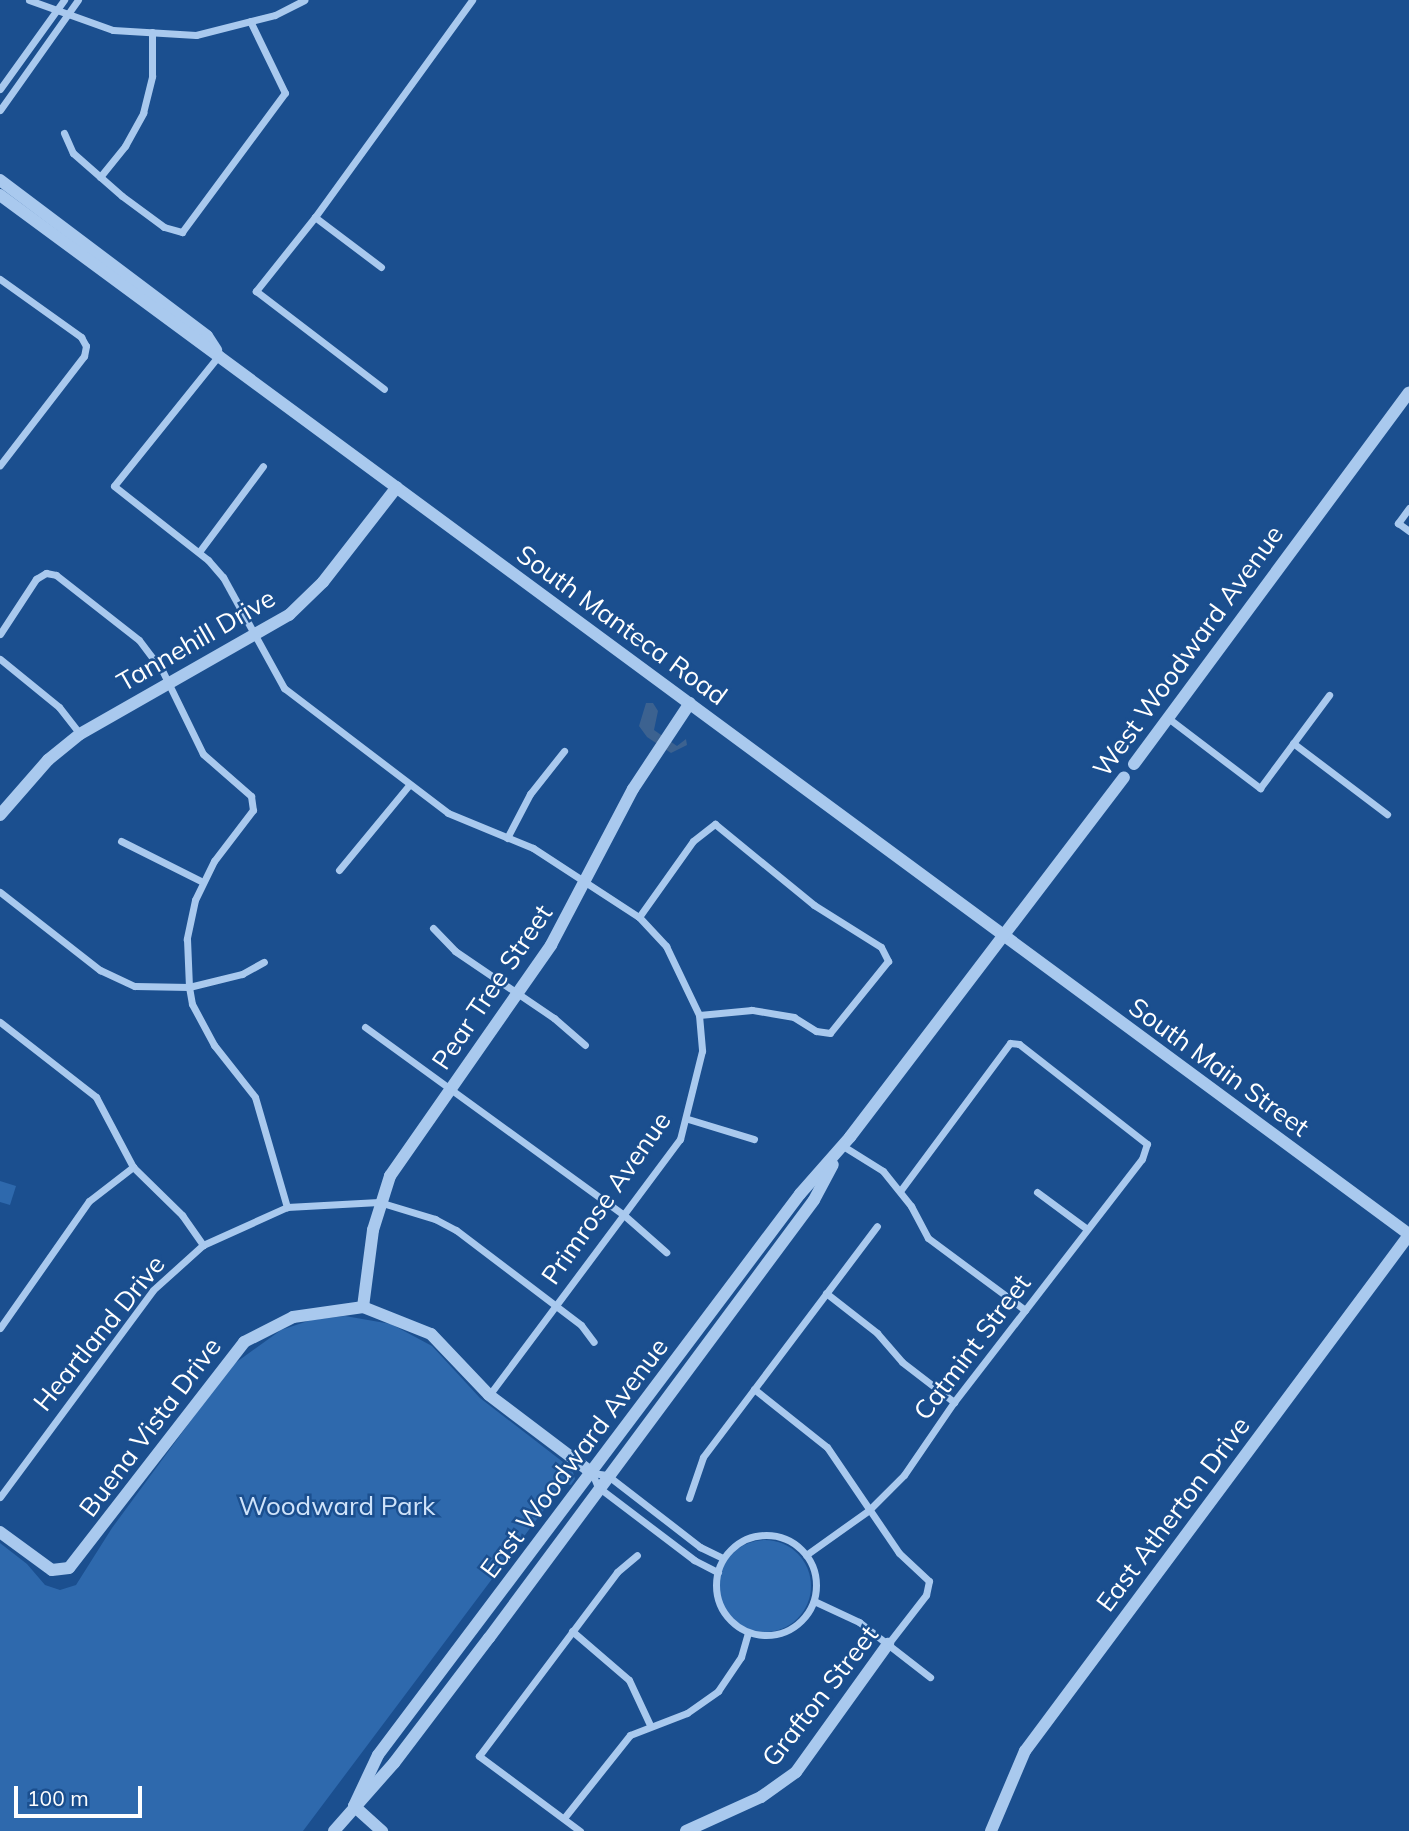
<!DOCTYPE html>
<style>
body{margin:0}
#map{position:relative;width:1409px;height:1831px;overflow:hidden;background:#1b4f8f;font-family:Mulish,sans-serif}
div>[style]{position:absolute}
.green>*{inset:0;background:#2e69ad}
.round{border-radius:50%}
.water>*{inset:0;background:#3c6290}
.minor>*{height:7px;margin:-3.5px;padding:0 3.5px;transform-origin:3.5px;border-radius:3.5px;background:#a9c9ee}
.minor>.ring{margin:-3.5px;padding:0;box-sizing:content-box;background:none;border:7px solid #a9c9ee;border-radius:50%}
.tertiary>*{height:12px;margin:-6px;padding:0 6px;transform-origin:6px;border-radius:6px;background:#a9c9ee}
span{translate:-50% -50%;white-space:nowrap;text-align:center;line-height:1.15;-webkit-text-stroke:5px #1b4f8f;paint-order:stroke}
.street-label{font-size:26px;color:#fff}
.park-label{font-size:26px;color:#cfe3fa}
.scale{position:absolute;left:14px;top:1786px;width:128px;height:32px;box-sizing:border-box;border:4px solid #fff;border-top:0;padding-left:9px;font-size:21px;line-height:24px;white-space:nowrap;color:#fff;-webkit-text-stroke:5px #1b4f8f;paint-order:stroke}
</style>
<div id="map">
<div class="green">
<i style="clip-path:polygon(0 1181px,16px 1186px,10px 1205px,0 1202px)"></i>
<i style="clip-path:polygon(345px 1316px,391px 1324px,432px 1346px,480px 1398px,572px 1469px,575px 1479px,571px 1485px,564px 1483px,303px 1831px,0 1831px,0 1543px,27px 1564px,45px 1585px,60px 1590px,76px 1585px,112px 1528px,231px 1366px,281px 1330px,311px 1320px)"></i>
<i class="round" style="left:719px;top:1540px;width:92px;height:92px"></i>
</div>
<div class="water">
<i style="clip-path:polygon(646px 703px,653px 703px,658px 711px,654px 730px,677px 746px,686px 739px,687px 745px,671px 753px,647px 737px,639px 726px)"></i>
</div>
<div class="minor">
<i style="left:29px;top:0;width:89px;rotate:19.7deg"></i>
<i style="left:113px;top:30px;width:83px;rotate:3.4deg"></i>
<i style="left:196px;top:35px;width:81px;rotate:-14.2deg"></i>
<i style="left:275px;top:15px;width:33px;rotate:-27deg"></i>
<i style="left:0;top:89px;width:110px;rotate:-54.3deg"></i>
<i style="left:0;top:110px;width:135px;rotate:-54.7deg"></i>
<i style="left:64px;top:133px;width:22px;rotate:66deg"></i>
<i style="left:73px;top:153px;width:65px;rotate:41.3deg"></i>
<i style="left:122px;top:196px;width:52px;rotate:36.4deg"></i>
<i style="left:164px;top:227px;width:19px;rotate:16deg"></i>
<i style="left:182px;top:232px;width:173px;rotate:-53.5deg"></i>
<i style="left:285px;top:93px;width:80px;rotate:-115.9deg"></i>
<i style="left:100px;top:177px;width:40px;rotate:-51deg"></i>
<i style="left:125px;top:146px;width:38px;rotate:-61deg"></i>
<i style="left:143px;top:113px;width:38px;rotate:-76deg"></i>
<i style="left:152px;top:76px;width:44px;rotate:-90deg"></i>
<i style="left:315px;top:217px;width:95px;rotate:128.6deg"></i>
<i style="left:256px;top:291px;width:161px;rotate:37.4deg"></i>
<i style="left:381px;top:267px;width:83px;rotate:-142.9deg"></i>
<i style="left:315px;top:217px;width:268px;rotate:-54.1deg"></i>
<i style="left:0;top:279px;width:100px;rotate:35.6deg"></i>
<i style="left:81px;top:337px;width:10px;rotate:61deg"></i>
<i style="left:86px;top:346px;width:10px;rotate:101deg"></i>
<i style="left:84px;top:356px;width:138px;rotate:127.6deg"></i>
<i style="left:220px;top:354px;width:169px;rotate:128.8deg"></i>
<i style="left:114px;top:486px;width:120px;rotate:38.2deg"></i>
<i style="left:208px;top:560px;width:23px;rotate:49deg"></i>
<i style="left:223px;top:577px;width:127px;rotate:61.2deg"></i>
<i style="left:284px;top:688px;width:206px;rotate:37.3deg"></i>
<i style="left:448px;top:813px;width:92px;rotate:22.4deg"></i>
<i style="left:533px;top:848px;width:126px;rotate:33.1deg"></i>
<i style="left:639px;top:917px;width:40px;rotate:47deg"></i>
<i style="left:666px;top:946px;width:76px;rotate:64.4deg"></i>
<i style="left:699px;top:1015px;width:36px;rotate:85deg"></i>
<i style="left:702px;top:1051px;width:91px;rotate:104deg"></i>
<i style="left:680px;top:1139px;width:319px;rotate:126.7deg"></i>
<i style="left:1409px;top:508px;width:19px;rotate:126deg"></i>
<i style="left:1398px;top:523px;width:14px;rotate:36deg"></i>
<i style="left:199px;top:552px;width:107px;rotate:-53.3deg"></i>
<i style="left:0;top:634px;width:66px;rotate:-56.8deg"></i>
<i style="left:36px;top:579px;width:12px;rotate:-31deg"></i>
<i style="left:46px;top:573px;width:10px;rotate:11deg"></i>
<i style="left:56px;top:575px;width:105px;rotate:38.1deg"></i>
<i style="left:139px;top:640px;width:38px;rotate:53deg"></i>
<i style="left:162px;top:670px;width:93px;rotate:64deg"></i>
<i style="left:203px;top:754px;width:64px;rotate:41.2deg"></i>
<i style="left:251px;top:796px;width:14px;rotate:82deg"></i>
<i style="left:253px;top:810px;width:64px;rotate:127.4deg"></i>
<i style="left:214px;top:861px;width:43px;rotate:116deg"></i>
<i style="left:195px;top:900px;width:40px;rotate:102deg"></i>
<i style="left:187px;top:939px;width:48px;rotate:87.6deg"></i>
<i style="left:189px;top:987px;width:17px;rotate:80deg"></i>
<i style="left:192px;top:1004px;width:47px;rotate:61.8deg"></i>
<i style="left:214px;top:1045px;width:66px;rotate:51.7deg"></i>
<i style="left:255px;top:1097px;width:115px;rotate:73.8deg"></i>
<i style="left:0;top:659px;width:76px;rotate:39.1deg"></i>
<i style="left:59px;top:707px;width:34px;rotate:52deg"></i>
<i style="left:1168px;top:718px;width:116px;rotate:37.3deg"></i>
<i style="left:1260px;top:788px;width:116px;rotate:-53.4deg"></i>
<i style="left:1293px;top:743px;width:118px;rotate:37.1deg"></i>
<i style="left:507px;top:838px;width:50px;rotate:-62.4deg"></i>
<i style="left:530px;top:794px;width:55px;rotate:-51.7deg"></i>
<i style="left:121px;top:841px;width:89px;rotate:26.6deg"></i>
<i style="left:339px;top:870px;width:110px;rotate:-50.5deg"></i>
<i style="left:0;top:892px;width:127px;rotate:38deg"></i>
<i style="left:100px;top:970px;width:38px;rotate:25deg"></i>
<i style="left:135px;top:986px;width:54px;rotate:1.1deg"></i>
<i style="left:189px;top:987px;width:55px;rotate:-13.8deg"></i>
<i style="left:242px;top:974px;width:25px;rotate:-29deg"></i>
<i style="left:639px;top:917px;width:93px;rotate:-54.6deg"></i>
<i style="left:693px;top:841px;width:28px;rotate:-38deg"></i>
<i style="left:715px;top:824px;width:128px;rotate:39.3deg"></i>
<i style="left:814px;top:905px;width:79px;rotate:32.1deg"></i>
<i style="left:881px;top:947px;width:16px;rotate:63deg"></i>
<i style="left:888px;top:961px;width:92px;rotate:128.9deg"></i>
<i style="left:830px;top:1033px;width:14px;rotate:-172deg"></i>
<i style="left:816px;top:1031px;width:26px;rotate:-148deg"></i>
<i style="left:794px;top:1017px;width:43px;rotate:-170.5deg"></i>
<i style="left:752px;top:1010px;width:53px;rotate:174.6deg"></i>
<i style="left:433px;top:928px;width:32px;rotate:46deg"></i>
<i style="left:455px;top:951px;width:120px;rotate:34.1deg"></i>
<i style="left:554px;top:1018px;width:41px;rotate:41.1deg"></i>
<i style="left:0;top:1022px;width:122px;rotate:38deg"></i>
<i style="left:96px;top:1097px;width:79px;rotate:62.1deg"></i>
<i style="left:133px;top:1167px;width:69px;rotate:44.4deg"></i>
<i style="left:182px;top:1215px;width:37px;rotate:55deg"></i>
<i style="left:365px;top:1027px;width:321px;rotate:36deg"></i>
<i style="left:625px;top:1216px;width:55px;rotate:41.3deg"></i>
<i style="left:688px;top:1119px;width:69px;rotate:16.9deg"></i>
<i style="left:843px;top:1146px;width:47px;rotate:32deg"></i>
<i style="left:883px;top:1171px;width:45px;rotate:51.3deg"></i>
<i style="left:911px;top:1206px;width:36px;rotate:62deg"></i>
<i style="left:928px;top:1238px;width:121px;rotate:36.6deg"></i>
<i style="left:1037px;top:1192px;width:62px;rotate:36.5deg"></i>
<i style="left:826px;top:1293px;width:65px;rotate:38.1deg"></i>
<i style="left:877px;top:1333px;width:38px;rotate:49deg"></i>
<i style="left:902px;top:1362px;width:66px;rotate:37.6deg"></i>
<i style="left:0;top:1328px;width:155px;rotate:-55deg"></i>
<i style="left:89px;top:1201px;width:56px;rotate:-37.7deg"></i>
<i style="left:754px;top:1389px;width:93px;rotate:38.5deg"></i>
<i style="left:827px;top:1447px;width:128px;rotate:55.8deg"></i>
<i style="left:899px;top:1553px;width:41px;rotate:43deg"></i>
<i style="left:929px;top:1581px;width:14px;rotate:102deg"></i>
<i style="left:926px;top:1595px;width:62px;rotate:127.8deg"></i>
<i style="left:592px;top:1473px;width:15px;rotate:67deg"></i>
<i style="left:598px;top:1487px;width:121px;rotate:37.2deg"></i>
<i style="left:694px;top:1560px;width:27px;rotate:27deg"></i>
<i style="left:592px;top:1473px;width:15px;rotate:8deg"></i>
<i style="left:607px;top:1475px;width:118px;rotate:37.7deg"></i>
<i style="left:700px;top:1547px;width:25px;rotate:26deg"></i>
<i style="left:0;top:1497px;width:257px;rotate:-53.5deg"></i>
<i style="left:153px;top:1290px;width:67px;rotate:-42deg"></i>
<i style="left:203px;top:1245px;width:92px;rotate:-24.3deg"></i>
<i style="left:287px;top:1207px;width:92px;rotate:-3.1deg"></i>
<i style="left:379px;top:1202px;width:59px;rotate:16.9deg"></i>
<i style="left:435px;top:1219px;width:24px;rotate:28deg"></i>
<i style="left:456px;top:1230px;width:157px;rotate:37.2deg"></i>
<i style="left:581px;top:1325px;width:21px;rotate:53deg"></i>
<i style="left:689px;top:1498px;width:43px;rotate:-71.1deg"></i>
<i style="left:703px;top:1457px;width:289px;rotate:-53deg"></i>
<i class="ring" style="left:716px;top:1535px;width:93px;height:93px"></i>
<i style="left:806px;top:1555px;width:77px;rotate:-35.5deg"></i>
<i style="left:869px;top:1510px;width:49px;rotate:-45deg"></i>
<i style="left:904px;top:1475px;width:88px;rotate:-55.6deg"></i>
<i style="left:954px;top:1402px;width:307px;rotate:-52.3deg"></i>
<i style="left:1142px;top:1159px;width:16px;rotate:-72deg"></i>
<i style="left:1147px;top:1144px;width:162px;rotate:-142deg"></i>
<i style="left:1019px;top:1044px;width:9px;rotate:-174deg"></i>
<i style="left:1010px;top:1043px;width:184px;rotate:126.6deg"></i>
<i style="left:814px;top:1601px;width:50px;rotate:25deg"></i>
<i style="left:859px;top:1622px;width:90px;rotate:37.8deg"></i>
<i style="left:572px;top:1631px;width:75px;rotate:40.7deg"></i>
<i style="left:629px;top:1680px;width:50px;rotate:65deg"></i>
<i style="left:564px;top:1818px;width:106px;rotate:-51.5deg"></i>
<i style="left:630px;top:1735px;width:61px;rotate:-21.1deg"></i>
<i style="left:687px;top:1713px;width:38px;rotate:-35deg"></i>
<i style="left:718px;top:1691px;width:41px;rotate:-55.9deg"></i>
<i style="left:741px;top:1657px;width:25px;rotate:-74deg"></i>
<i style="left:580px;top:1831px;width:126px;rotate:-143.4deg"></i>
<i style="left:479px;top:1756px;width:230px;rotate:-53.1deg"></i>
<i style="left:617px;top:1572px;width:26px;rotate:-40deg"></i>
</div>
<div class="tertiary">
<i style="left:0;top:180px;width:259px;rotate:37deg"></i>
<i style="left:207px;top:336px;width:17px;rotate:57deg"></i>
<i style="left:0;top:195px;width:1751px;rotate:36.41deg"></i>
<i style="left:1134px;top:764px;width:462px;rotate:-53.5deg"></i>
<i style="left:0;top:815px;width:73px;rotate:-48.9deg"></i>
<i style="left:48px;top:760px;width:41px;rotate:-39.1deg"></i>
<i style="left:80px;top:734px;width:241px;rotate:-29.7deg"></i>
<i style="left:289px;top:615px;width:47px;rotate:-44.1deg"></i>
<i style="left:323px;top:582px;width:120px;rotate:-52.1deg"></i>
<i style="left:363px;top:1307px;width:78px;rotate:-82.6deg"></i>
<i style="left:373px;top:1230px;width:57px;rotate:-72.5deg"></i>
<i style="left:390px;top:1176px;width:282px;rotate:-55.1deg"></i>
<i style="left:551px;top:945px;width:176px;rotate:-62.3deg"></i>
<i style="left:633px;top:789px;width:103px;rotate:-56.5deg"></i>
<i style="left:0;top:1532px;width:64px;rotate:36.2deg"></i>
<i style="left:52px;top:1570px;width:17px;rotate:-7deg"></i>
<i style="left:69px;top:1568px;width:286px;rotate:-52.2deg"></i>
<i style="left:244px;top:1342px;width:55px;rotate:-27deg"></i>
<i style="left:293px;top:1317px;width:71px;rotate:-8.1deg"></i>
<i style="left:363px;top:1307px;width:73px;rotate:21.7deg"></i>
<i style="left:431px;top:1334px;width:84px;rotate:46.4deg"></i>
<i style="left:489px;top:1395px;width:129px;rotate:37.1deg"></i>
<i style="left:354px;top:1806px;width:56px;rotate:-64.8deg"></i>
<i style="left:378px;top:1755px;width:702px;rotate:-53.05deg"></i>
<i style="left:800px;top:1194px;width:76px;rotate:-48.7deg"></i>
<i style="left:850px;top:1137px;width:452px;rotate:-52.7deg"></i>
<i style="left:354px;top:1806px;width:38px;rotate:42deg"></i>
<i style="left:334px;top:1831px;width:91px;rotate:-48.6deg"></i>
<i style="left:394px;top:1763px;width:157px;rotate:-52.8deg"></i>
<i style="left:489px;top:1638px;width:545px;rotate:-53.42deg"></i>
<i style="left:814px;top:1200px;width:40px;rotate:-62deg"></i>
<i style="left:686px;top:1831px;width:82px;rotate:-24.4deg"></i>
<i style="left:761px;top:1797px;width:43px;rotate:-35.5deg"></i>
<i style="left:796px;top:1772px;width:158px;rotate:-54.3deg"></i>
<i style="left:991px;top:1831px;width:87px;rotate:-67deg"></i>
<i style="left:1025px;top:1751px;width:643px;rotate:-53.34deg"></i>
</div>
<div class="street-label">
<span style="left:622px;top:625px;rotate:36deg">South Manteca Road</span>
<span style="left:196px;top:640px;rotate:-30deg">Tannehill Drive</span>
<span style="left:1188px;top:651px;rotate:-54deg">West Woodward Avenue</span>
<span style="left:492px;top:987px;rotate:-56deg">Pear Tree Street</span>
<span style="left:1219px;top:1067px;rotate:36deg">South Main Street</span>
<span style="left:606px;top:1198px;rotate:-55deg">Primrose Avenue</span>
<span style="left:99px;top:1333px;rotate:-51deg">Heartland Drive</span>
<span style="left:972px;top:1347px;rotate:-53deg">Catmint Street</span>
<span style="left:150px;top:1427px;rotate:-53deg">Buena Vista Drive</span>
<span style="left:574px;top:1458px;rotate:-53deg">East Woodward Avenue</span>
<span style="left:1173px;top:1514px;rotate:-53deg">East Atherton Drive</span>
<span style="left:820px;top:1696px;rotate:-52deg">Grafton Street</span>
</div>
<div class="park-label">
<span style="left:337px;top:1506px">Woodward Park</span>
</div>
<div class="scale">100 m</div>
</div>
